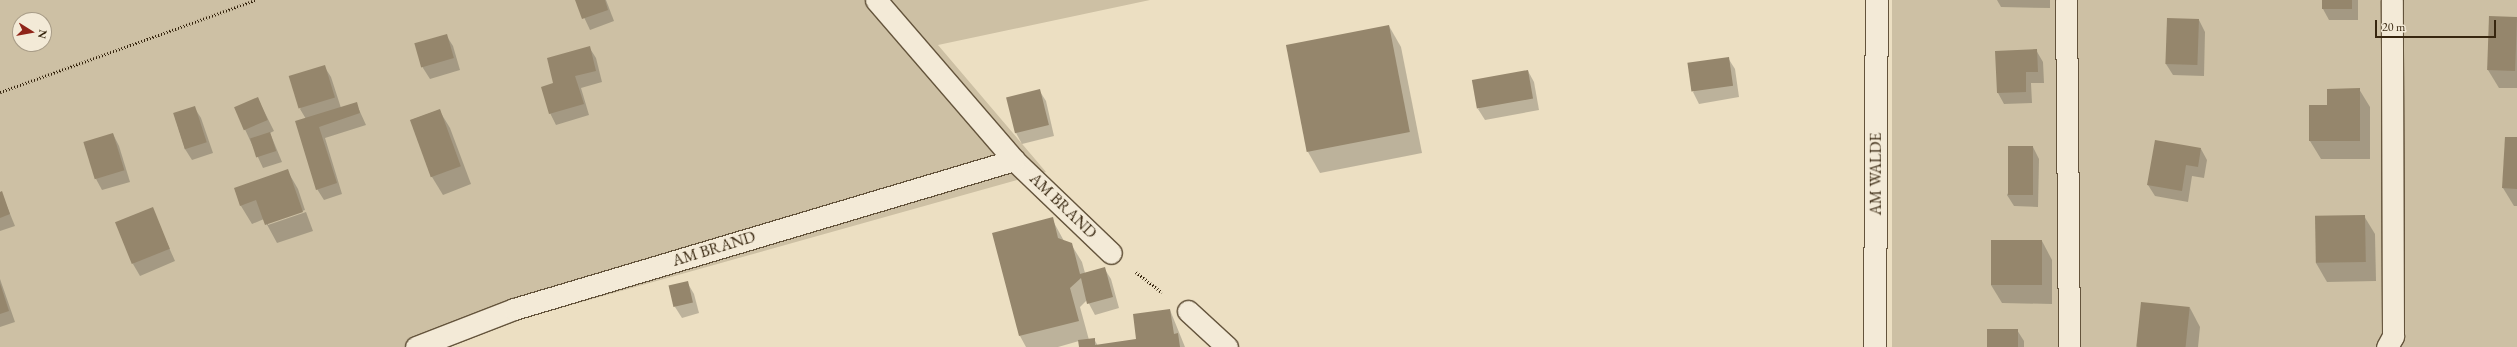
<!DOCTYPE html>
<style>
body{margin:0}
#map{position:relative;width:2517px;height:347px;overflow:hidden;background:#ecdfc2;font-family:"EB Garamond",serif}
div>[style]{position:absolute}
.green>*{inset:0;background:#cdc0a4;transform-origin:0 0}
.shadow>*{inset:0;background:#0003}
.building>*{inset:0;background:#95866c;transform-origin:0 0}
.path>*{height:2.5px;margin-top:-1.25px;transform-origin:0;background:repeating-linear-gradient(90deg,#37260f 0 1px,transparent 0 3px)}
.roads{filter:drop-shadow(1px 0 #64543c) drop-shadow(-1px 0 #64543c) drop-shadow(0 1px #64543c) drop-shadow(0 -1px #64543c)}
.lane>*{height:21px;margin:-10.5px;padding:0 10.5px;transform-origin:10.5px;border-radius:10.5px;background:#f3ead7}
.street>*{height:22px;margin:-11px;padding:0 11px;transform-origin:11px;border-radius:11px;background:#f3ead7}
span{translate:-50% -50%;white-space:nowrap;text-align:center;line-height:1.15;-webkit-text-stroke:3px #f3ead7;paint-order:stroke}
.street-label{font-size:16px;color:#37260f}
.north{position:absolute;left:12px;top:12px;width:40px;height:40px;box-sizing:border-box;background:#f3ead7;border:1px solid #a89c87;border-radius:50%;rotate:101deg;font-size:11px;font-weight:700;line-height:16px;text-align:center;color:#37260f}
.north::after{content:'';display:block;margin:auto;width:14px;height:18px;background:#8f2418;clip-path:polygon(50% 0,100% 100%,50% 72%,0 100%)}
.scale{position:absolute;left:2375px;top:20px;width:121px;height:18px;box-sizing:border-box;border:2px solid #37260f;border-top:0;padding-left:5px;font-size:12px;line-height:14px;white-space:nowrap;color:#37260f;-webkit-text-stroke:3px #f3ead7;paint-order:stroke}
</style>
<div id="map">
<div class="green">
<i style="clip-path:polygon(evenodd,0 0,1150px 0,938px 45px,1046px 172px,528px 317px,446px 347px,0 347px,0 0,20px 20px,44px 20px,44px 44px,20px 44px,20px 20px)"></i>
<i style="left:1892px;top:0;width:625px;height:347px"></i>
</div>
<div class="shadow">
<i style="clip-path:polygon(576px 0,606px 0,614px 21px,590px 30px)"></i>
<i style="clip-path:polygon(1997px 0,2050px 0,2050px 8px,2001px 7px)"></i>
<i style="clip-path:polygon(2323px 0,2358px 0,2358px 20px,2329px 20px,2323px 9px)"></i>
<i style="clip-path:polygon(2517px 18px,2517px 88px,2499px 88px,2488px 70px)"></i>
<i style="clip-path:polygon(2199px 20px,2205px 32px,2204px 76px,2173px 75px,2166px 64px)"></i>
<i style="clip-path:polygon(1389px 26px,1401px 47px,1422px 153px,1320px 173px,1308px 152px)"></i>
<i style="clip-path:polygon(446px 35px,453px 46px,460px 70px,430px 79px,423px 68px,416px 44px)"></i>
<i style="clip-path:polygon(589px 47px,596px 58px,602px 82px,581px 88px,589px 115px,556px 125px,550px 113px)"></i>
<i style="clip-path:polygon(2036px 50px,2043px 62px,2044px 83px,2031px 83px,2032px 103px,2004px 104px,1998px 93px)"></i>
<i style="clip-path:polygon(1728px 58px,1735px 69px,1739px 97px,1699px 104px,1693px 92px)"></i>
<i style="clip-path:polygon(324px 66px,331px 77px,341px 108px,356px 103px,366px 125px,325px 138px,342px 194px,324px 200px,317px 189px,306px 119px,300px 109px)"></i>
<i style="clip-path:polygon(1528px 71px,1534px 82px,1539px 110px,1485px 120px,1478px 109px)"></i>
<i style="clip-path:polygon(2359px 89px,2370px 107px,2370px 159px,2321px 159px,2310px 141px,2310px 106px,2328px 106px)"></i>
<i style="clip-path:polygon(1039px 90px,1046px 101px,1054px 136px,1022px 144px,1016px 133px)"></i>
<i style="clip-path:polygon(258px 99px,274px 131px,270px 133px,282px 162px,263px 168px,235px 108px)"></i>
<i style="clip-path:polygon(194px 107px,201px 118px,213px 153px,192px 160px,185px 149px,174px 114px)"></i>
<i style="clip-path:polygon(439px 110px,450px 128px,471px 184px,443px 195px,432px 177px,411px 120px)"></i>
<i style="clip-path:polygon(113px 134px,119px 146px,130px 182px,102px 190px,96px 179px)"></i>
<i style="clip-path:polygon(2517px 138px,2517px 206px,2514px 206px,2503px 188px)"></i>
<i style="clip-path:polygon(2033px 147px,2039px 159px,2038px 207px,2014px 206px,2007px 195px)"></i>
<i style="clip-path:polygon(2201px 149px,2207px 160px,2204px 178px,2192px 176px,2188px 202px,2155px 196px,2148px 185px)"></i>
<i style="clip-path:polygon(287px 170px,298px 189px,305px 210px,268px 223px,268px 225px,306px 212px,313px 231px,277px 243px,264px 219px,252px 224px,241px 206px,235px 189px)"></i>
<i style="clip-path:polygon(1px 192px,15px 226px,0 231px,0 193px)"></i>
<i style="clip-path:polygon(152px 209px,175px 261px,140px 276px,133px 264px)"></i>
<i style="clip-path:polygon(2364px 216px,2375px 234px,2376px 281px,2327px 282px,2316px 263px,2316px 217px)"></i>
<i style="clip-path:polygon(1052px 219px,1064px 241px,1071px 244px,1082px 262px,1085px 273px,1104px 268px,1111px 279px,1119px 308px,1095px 315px,1087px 300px,1080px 307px,1089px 340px,1094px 339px,1098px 346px,1138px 340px,1170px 310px,1185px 347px,1080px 347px,1079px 341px,1058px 347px,1026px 347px,1020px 336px)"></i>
<i style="clip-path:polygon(2042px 241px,2052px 260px,2052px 304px,2002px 303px,1991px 285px)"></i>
<i style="clip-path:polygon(0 279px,15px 322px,0 327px)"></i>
<i style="clip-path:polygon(687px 282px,694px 294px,699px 313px,682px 318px,675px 307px)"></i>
<i style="clip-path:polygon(2190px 308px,2200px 327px,2198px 347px,2137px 347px)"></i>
<i style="clip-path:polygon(2017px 330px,2024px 341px,2024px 347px,1989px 347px)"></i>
</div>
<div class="building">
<i style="clip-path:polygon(575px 0,605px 0,608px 10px,582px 19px)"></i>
<i style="left:2322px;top:0;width:30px;height:9px"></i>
<i style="left:2489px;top:16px;width:28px;height:54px;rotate:2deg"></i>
<i style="left:2167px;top:18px;width:32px;height:46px;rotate:2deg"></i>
<i style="left:1389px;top:25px;width:109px;height:105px;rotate:79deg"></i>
<i style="left:447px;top:34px;width:25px;height:34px;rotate:74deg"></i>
<i style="clip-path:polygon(590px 46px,596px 71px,575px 76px,584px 104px,549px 114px,541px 87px,553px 83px,547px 58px)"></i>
<i style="clip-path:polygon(2037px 49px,2038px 72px,2026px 72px,2026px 92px,1997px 93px,1995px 51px)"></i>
<i style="left:1729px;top:57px;width:29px;height:42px;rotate:82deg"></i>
<i style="left:325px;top:65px;width:34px;height:38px;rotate:73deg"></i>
<i style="left:1528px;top:70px;width:29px;height:57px;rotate:80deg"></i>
<i style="clip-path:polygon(2360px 88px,2360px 141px,2309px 141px,2309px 105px,2327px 105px,2327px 89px)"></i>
<i style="left:1040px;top:89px;width:37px;height:35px;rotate:76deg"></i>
<i style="left:258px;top:97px;width:25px;height:26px;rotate:67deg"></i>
<i style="clip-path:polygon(357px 102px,360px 113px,319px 127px,337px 183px,316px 190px,295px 121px)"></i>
<i style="left:195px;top:106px;width:38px;height:23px;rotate:72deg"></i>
<i style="left:440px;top:109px;width:61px;height:32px;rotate:70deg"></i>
<i style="left:270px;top:132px;width:20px;height:21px;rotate:72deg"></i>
<i style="left:113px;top:133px;width:39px;height:31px;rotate:73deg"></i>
<i style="clip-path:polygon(2505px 137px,2517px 137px,2517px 189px,2502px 188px)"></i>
<i style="clip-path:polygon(2155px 140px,2201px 148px,2198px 167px,2186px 165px,2182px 191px,2147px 185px)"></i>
<i style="left:2008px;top:146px;width:25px;height:49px"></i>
<i style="clip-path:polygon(288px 169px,303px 212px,265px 225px,256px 200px,240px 206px,234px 188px)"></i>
<i style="clip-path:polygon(2px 191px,10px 214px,0 218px,0 192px)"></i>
<i style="left:153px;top:207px;width:45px;height:41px;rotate:68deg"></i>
<i style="left:2365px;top:215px;width:47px;height:50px;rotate:89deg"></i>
<i style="clip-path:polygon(1053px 217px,1058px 238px,1072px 243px,1080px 274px,1105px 267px,1113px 297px,1087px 304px,1081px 278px,1070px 288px,1079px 321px,1019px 336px,992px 233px)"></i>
<i style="left:1991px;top:240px;width:51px;height:45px"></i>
<i style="left:688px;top:281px;width:22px;height:20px;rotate:77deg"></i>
<i style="clip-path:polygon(0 283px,9px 311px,0 314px)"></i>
<i style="left:2141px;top:302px;width:49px;height:45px;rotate:6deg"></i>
<i style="clip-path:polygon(1170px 309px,1174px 334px,1178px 333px,1180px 347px,1079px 347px,1078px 340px,1095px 338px,1095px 345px,1136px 339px,1133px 314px)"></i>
<i style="left:2018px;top:329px;width:18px;height:31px;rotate:90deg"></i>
</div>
<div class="path">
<i style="left:0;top:92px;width:271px;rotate:-19.8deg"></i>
<i style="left:1136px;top:272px;width:33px;rotate:38deg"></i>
</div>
<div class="roads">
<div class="lane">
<i style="left:876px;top:0;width:211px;rotate:49.2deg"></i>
<i style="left:1014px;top:160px;width:134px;rotate:43.8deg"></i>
<i style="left:2066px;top:0;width:347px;rotate:89.5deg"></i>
<i style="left:1188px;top:311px;width:53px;rotate:42.7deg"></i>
<i style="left:416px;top:347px;width:105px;rotate:-21.2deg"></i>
<i style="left:514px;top:309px;width:522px;rotate:-16.59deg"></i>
<i style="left:2387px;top:347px;width:13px;rotate:-61deg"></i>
<i style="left:2393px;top:336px;width:336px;rotate:-90.2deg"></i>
</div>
<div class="street">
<i style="left:1875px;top:347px;width:347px;rotate:-89.7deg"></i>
</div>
</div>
<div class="street-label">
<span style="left:1876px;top:174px;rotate:-90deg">AM WALDE</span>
<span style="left:1063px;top:206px;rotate:44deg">AM BRAND</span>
<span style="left:714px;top:249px;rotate:-17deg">AM BRAND</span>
</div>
<div class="north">N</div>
<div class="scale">20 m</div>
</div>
